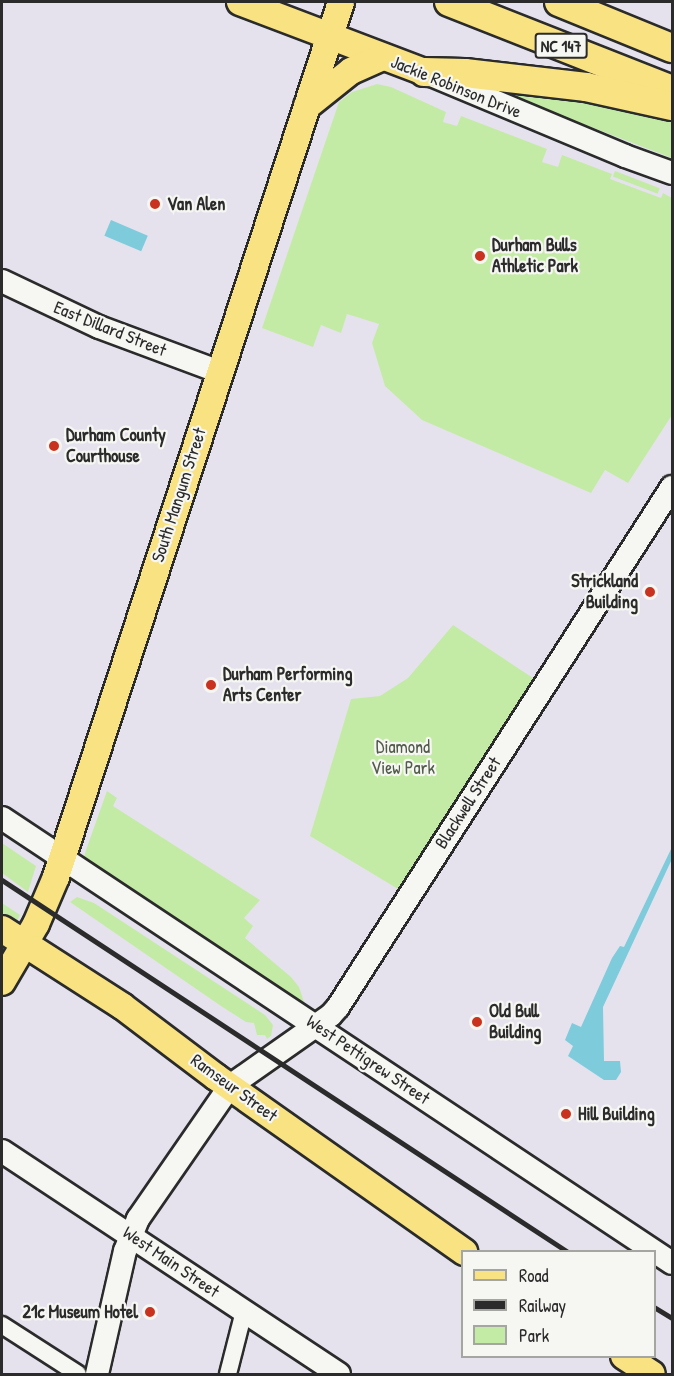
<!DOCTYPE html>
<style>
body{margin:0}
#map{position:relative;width:674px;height:1376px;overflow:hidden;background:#e5e2ee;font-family:"Patrick Hand",sans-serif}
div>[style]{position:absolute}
.green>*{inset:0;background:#c4eba6;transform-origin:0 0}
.water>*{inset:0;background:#7ecbdc;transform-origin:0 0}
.roads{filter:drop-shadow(2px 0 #2b2b2b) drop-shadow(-2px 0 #2b2b2b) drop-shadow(0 2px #2b2b2b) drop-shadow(0 -2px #2b2b2b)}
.street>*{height:16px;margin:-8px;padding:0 8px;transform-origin:8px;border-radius:8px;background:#f6f6f2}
.secondary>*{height:22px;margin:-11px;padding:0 11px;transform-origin:11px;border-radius:11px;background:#f6f6f2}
.primary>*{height:26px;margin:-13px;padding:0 13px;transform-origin:13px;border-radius:13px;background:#f8e281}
.highway>*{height:28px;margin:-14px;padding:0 14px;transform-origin:14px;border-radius:14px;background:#f8e281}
.rail>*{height:4.5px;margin:-2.25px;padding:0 2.25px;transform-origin:2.25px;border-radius:2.25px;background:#2b2b2b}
.dots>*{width:16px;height:16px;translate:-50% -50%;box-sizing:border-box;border:3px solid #f6f6f2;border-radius:50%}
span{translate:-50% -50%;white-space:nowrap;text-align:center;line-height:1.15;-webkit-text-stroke:4.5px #f6f6f2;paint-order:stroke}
.shield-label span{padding:2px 4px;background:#f6f6f2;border:2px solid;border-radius:4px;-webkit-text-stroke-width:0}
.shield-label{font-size:16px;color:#2b2b2b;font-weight:700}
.street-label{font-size:18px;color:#2b2b2b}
.poi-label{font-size:18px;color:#2b2b2b;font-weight:700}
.left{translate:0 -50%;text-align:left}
.right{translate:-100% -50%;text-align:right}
.park-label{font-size:18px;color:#515b4a}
.frame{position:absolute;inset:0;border:3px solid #2b2b2b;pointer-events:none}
.legend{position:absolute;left:461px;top:1250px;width:195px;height:108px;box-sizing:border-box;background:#f6f6f2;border:2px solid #a5a5a2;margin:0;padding:8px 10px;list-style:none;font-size:18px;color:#2b2b2b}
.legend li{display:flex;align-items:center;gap:12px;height:30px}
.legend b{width:30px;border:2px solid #a5a5a2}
</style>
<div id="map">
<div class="green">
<i style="clip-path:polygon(377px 84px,391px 87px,446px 112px,443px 122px,457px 126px,461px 116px,547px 149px,542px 162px,558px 167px,562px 155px,612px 174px,610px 179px,661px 198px,663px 193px,672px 198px,672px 415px,628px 483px,605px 470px,591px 493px,422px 420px,385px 386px,372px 343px,379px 324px,347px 314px,341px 333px,321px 325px,313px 347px,262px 328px,339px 102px,352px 92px)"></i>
<i style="clip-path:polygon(497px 88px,672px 113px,672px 158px,531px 104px)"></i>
<i style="left:615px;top:171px;width:48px;height:6px;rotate:21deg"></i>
<i style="clip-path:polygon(453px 625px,536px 680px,398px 889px,310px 836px,351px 699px,380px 696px,408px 678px)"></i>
<i style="clip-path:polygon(107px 791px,117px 798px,113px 806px,260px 900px,244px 918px,253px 926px,245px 938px,291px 977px,299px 987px,305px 1005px,88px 861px,84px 857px,86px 850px)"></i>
<i style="clip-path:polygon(2px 843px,36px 866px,28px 892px,2px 873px)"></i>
<i style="clip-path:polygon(77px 897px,94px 903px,265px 1015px,273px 1025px,271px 1036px,267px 1039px,265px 1035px,257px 1035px,254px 1023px,246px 1022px,221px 1006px,70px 902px)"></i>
<i style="clip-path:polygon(2px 903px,20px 915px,17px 921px,2px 913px)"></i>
</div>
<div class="water">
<i style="left:111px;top:220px;width:40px;height:17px;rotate:23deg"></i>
<i style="clip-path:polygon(672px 847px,672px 859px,603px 1007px,604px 1061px,620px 1061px,621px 1072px,616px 1080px,604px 1080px,568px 1056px,573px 1046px,565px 1040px,572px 1023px,581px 1027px,612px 958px,620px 946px,624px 947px)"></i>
</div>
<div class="roads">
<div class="street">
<i style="left:2px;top:1325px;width:90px;rotate:32.8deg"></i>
<i style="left:228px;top:1374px;width:65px;rotate:-75.7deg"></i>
</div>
<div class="secondary">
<i style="left:434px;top:76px;width:207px;rotate:22.7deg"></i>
<i style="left:625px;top:156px;width:50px;rotate:19.9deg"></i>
<i style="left:2px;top:281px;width:107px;rotate:25.4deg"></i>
<i style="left:99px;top:327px;width:129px;rotate:20.4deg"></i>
<i style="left:2px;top:818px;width:804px;rotate:33.59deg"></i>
<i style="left:2px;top:1151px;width:404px;rotate:33.5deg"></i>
<i style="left:97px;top:1374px;width:126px;rotate:-77.2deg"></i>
<i style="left:125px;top:1251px;width:35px;rotate:-68deg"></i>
<i style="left:138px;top:1219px;width:162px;rotate:-55.3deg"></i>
<i style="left:230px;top:1086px;width:123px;rotate:-35.1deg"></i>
<i style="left:331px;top:1015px;width:11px;rotate:-49deg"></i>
<i style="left:338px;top:1007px;width:618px;rotate:-57.29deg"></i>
</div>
<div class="primary">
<i style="left:240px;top:2px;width:197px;rotate:20.8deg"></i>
<i style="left:307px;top:106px;width:56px;rotate:-38.5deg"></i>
<i style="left:351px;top:71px;width:35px;rotate:-24deg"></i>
<i style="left:2px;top:929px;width:143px;rotate:32.7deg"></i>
<i style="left:122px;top:1006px;width:118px;rotate:37.1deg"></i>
<i style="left:216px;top:1077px;width:304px;rotate:35.2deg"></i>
<i style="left:2px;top:982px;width:67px;rotate:-59.6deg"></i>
<i style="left:36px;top:924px;width:51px;rotate:-66.9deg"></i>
<i style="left:56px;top:877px;width:920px;rotate:-71.96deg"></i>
<i style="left:624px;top:1356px;width:33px;rotate:33deg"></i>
</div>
<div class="highway">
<i style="left:449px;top:2px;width:240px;rotate:21.5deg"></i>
<i style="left:559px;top:2px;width:122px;rotate:22.2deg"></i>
<i style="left:424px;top:72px;width:41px;rotate:1.4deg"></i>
<i style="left:465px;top:73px;width:122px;rotate:6.6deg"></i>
<i style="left:586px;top:87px;width:88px;rotate:12.5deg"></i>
</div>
</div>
<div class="rail">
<i style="left:2px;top:880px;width:677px;rotate:33.31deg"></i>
<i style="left:654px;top:1307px;width:21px;rotate:31deg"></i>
</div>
<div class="dots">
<i style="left:155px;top:204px;background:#c8321e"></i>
<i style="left:480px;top:256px;background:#c8321e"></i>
<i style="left:54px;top:446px;background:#c8321e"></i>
<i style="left:650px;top:592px;background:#c8321e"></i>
<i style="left:211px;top:685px;background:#c8321e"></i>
<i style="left:477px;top:1022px;background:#c8321e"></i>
<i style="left:566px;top:1114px;background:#c8321e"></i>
<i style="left:150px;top:1312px;background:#c8321e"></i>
</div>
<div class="shield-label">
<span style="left:561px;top:46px">NC 147</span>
</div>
<div class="street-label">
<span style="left:456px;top:87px;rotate:22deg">Jackie Robinson Drive</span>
<span style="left:110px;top:329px;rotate:22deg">East Dillard Street</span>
<span style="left:179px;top:495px;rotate:-72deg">South Mangum Street</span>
<span style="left:468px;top:803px;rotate:-57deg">Blackwell Street</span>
<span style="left:368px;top:1060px;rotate:34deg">West Pettigrew Street</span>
<span style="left:234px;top:1088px;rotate:36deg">Ramseur Street</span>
<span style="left:171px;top:1262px;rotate:34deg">West Main Street</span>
</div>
<div class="poi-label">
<span class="left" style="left:167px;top:204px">Van Alen</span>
<span class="left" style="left:492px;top:256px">Durham Bulls<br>Athletic Park</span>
<span class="left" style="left:66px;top:446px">Durham County<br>Courthouse</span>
<span class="right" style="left:638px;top:592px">Strickland<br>Building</span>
<span class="left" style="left:223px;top:685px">Durham Performing<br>Arts Center</span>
<span class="left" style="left:489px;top:1022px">Old Bull<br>Building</span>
<span class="left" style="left:578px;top:1114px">Hill Building</span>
<span class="right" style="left:138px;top:1312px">21c Museum Hotel</span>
</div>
<div class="park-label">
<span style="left:403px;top:758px">Diamond<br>View Park</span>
</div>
<div class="frame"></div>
<ul class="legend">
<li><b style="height:8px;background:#f8e281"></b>Road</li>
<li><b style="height:8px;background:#2b2b2b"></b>Railway</li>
<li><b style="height:16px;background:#c4eba6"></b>Park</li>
</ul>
</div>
